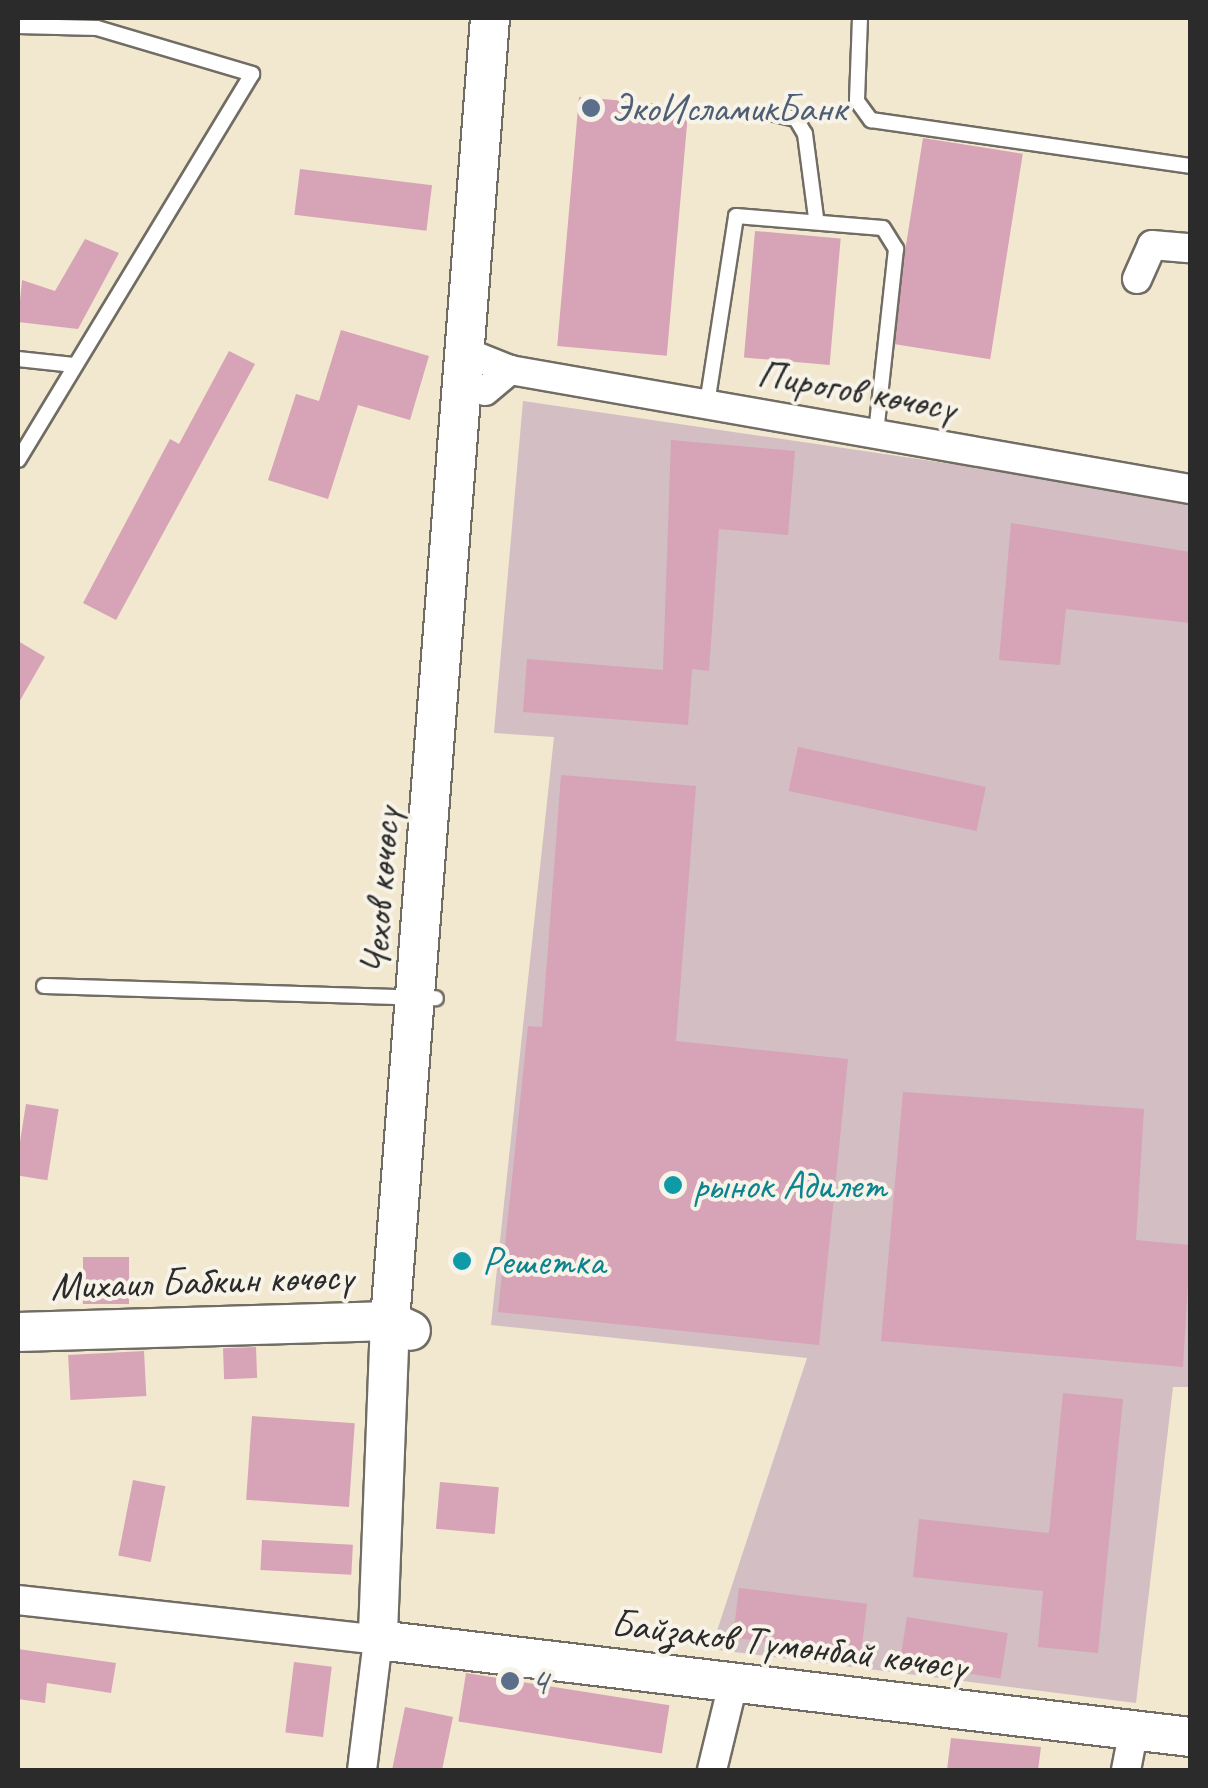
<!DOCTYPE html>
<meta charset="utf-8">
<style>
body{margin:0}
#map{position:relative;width:1208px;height:1788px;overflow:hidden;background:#f2e7cf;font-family:Caveat,sans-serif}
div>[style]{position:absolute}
.industrial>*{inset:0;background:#d2bec3}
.building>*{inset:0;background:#d7a3b6;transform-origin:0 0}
.roads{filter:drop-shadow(2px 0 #716d64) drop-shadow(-2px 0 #716d64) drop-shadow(0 2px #716d64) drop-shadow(0 -2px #716d64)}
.lane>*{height:14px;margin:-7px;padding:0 7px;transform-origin:7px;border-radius:7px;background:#fff}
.street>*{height:28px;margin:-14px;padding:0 14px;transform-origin:14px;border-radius:14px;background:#fff}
.secondary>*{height:38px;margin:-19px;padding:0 19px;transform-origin:19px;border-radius:19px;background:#fff}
.dots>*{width:28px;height:28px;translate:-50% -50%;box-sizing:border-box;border:5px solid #f7f3e8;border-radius:50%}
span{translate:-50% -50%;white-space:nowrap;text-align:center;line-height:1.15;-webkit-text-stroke:8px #f7f3e8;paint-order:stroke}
.service-label{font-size:40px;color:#4e5e75}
.left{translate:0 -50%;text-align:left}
.street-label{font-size:40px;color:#2b2b2b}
.culture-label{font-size:40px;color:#0d838f}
.frame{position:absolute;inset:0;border:20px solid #2b2b2b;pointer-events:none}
</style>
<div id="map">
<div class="industrial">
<i style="clip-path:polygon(523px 401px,1190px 499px,1190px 1387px,1173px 1387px,1136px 1703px,711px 1649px,807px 1358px,491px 1325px,554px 737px,494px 733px)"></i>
</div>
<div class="building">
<i style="left:579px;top:97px;width:110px;height:250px;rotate:5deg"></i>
<i style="left:923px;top:138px;width:101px;height:208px;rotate:9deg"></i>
<i style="left:300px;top:169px;width:133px;height:46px;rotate:7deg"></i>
<i style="left:755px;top:231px;width:86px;height:127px;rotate:5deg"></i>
<i style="clip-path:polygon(85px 239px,119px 253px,78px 329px,18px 322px,22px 280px,55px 291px)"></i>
<i style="clip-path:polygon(341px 330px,429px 356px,410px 420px,358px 405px,328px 499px,268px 480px,296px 394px,319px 401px)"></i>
<i style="clip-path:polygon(229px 351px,255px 364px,116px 620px,83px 603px,170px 439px,179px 444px)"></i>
<i style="clip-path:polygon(671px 440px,795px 451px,788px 535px,719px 529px,709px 671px,692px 669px,688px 725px,523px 712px,527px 659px,663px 670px)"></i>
<i style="clip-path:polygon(1011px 523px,1190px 552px,1190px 623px,1066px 609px,1060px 665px,999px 660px)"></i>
<i style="clip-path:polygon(18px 641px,45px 657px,18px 704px)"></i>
<i style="left:798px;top:747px;width:192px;height:45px;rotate:12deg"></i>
<i style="clip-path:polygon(561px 775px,696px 786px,676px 1041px,848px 1059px,819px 1345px,498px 1312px,528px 1026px,542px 1027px)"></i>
<i style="clip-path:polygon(903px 1092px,1144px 1109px,1136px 1240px,1190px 1245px,1183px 1367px,881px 1341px)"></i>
<i style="left:26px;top:1104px;width:33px;height:72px;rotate:9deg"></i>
<i style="left:83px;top:1257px;width:46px;height:47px"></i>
<i style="left:256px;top:1347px;width:31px;height:33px;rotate:88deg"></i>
<i style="left:144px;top:1351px;width:45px;height:76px;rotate:87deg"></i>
<i style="clip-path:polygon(1063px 1393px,1123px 1399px,1098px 1653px,1038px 1647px,1043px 1591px,913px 1577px,919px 1519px,1049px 1533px)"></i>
<i style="left:252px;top:1416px;width:103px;height:84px;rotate:4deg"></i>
<i style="left:133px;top:1480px;width:33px;height:77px;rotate:11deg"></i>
<i style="left:440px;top:1482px;width:59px;height:47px;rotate:5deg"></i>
<i style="left:262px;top:1540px;width:91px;height:30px;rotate:3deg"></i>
<i style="left:739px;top:1588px;width:129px;height:50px;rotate:7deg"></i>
<i style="left:907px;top:1617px;width:102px;height:46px;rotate:9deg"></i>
<i style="clip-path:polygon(18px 1649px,116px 1663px,111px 1693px,47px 1683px,45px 1703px,18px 1699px)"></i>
<i style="left:294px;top:1662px;width:38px;height:71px;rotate:7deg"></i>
<i style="left:466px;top:1673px;width:206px;height:49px;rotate:9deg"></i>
<i style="clip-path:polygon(405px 1707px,453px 1717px,442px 1770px,392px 1770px)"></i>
<i style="clip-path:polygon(951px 1738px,1041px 1747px,1038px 1770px,947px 1770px)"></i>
</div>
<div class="roads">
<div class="lane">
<i style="left:860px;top:18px;width:83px;rotate:92.1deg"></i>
<i style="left:857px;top:101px;width:24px;rotate:54deg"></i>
<i style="left:871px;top:120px;width:322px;rotate:8.2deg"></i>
<i style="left:18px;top:26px;width:79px;rotate:1.5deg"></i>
<i style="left:97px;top:28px;width:162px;rotate:16.5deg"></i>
<i style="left:252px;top:74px;width:451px;rotate:121.2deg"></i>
<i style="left:770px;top:113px;width:27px;rotate:13deg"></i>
<i style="left:796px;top:119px;width:17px;rotate:59deg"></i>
<i style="left:805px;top:134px;width:84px;rotate:82.5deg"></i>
<i style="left:18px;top:359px;width:56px;rotate:6.1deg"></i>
<i style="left:707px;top:404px;width:190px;rotate:-81.2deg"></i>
<i style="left:736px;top:216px;width:147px;rotate:4.7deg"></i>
<i style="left:883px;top:228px;width:25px;rotate:58deg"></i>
<i style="left:896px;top:249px;width:185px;rotate:96.2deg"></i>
<i style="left:44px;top:986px;width:392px;rotate:1.8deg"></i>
</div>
<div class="street">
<i style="left:1137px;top:279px;width:37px;rotate:-66deg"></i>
<i style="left:1152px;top:245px;width:38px;rotate:5deg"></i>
<i style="left:465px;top:352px;width:48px;rotate:21.8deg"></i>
<i style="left:510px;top:370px;width:690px;rotate:9.93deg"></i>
<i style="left:485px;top:391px;width:33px;rotate:-40deg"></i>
<i style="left:18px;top:1600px;width:362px;rotate:6.3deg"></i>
<i style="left:378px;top:1640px;width:131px;rotate:97deg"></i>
<i style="left:712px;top:1770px;width:89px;rotate:-76.3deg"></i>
<i style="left:1126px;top:1770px;width:42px;rotate:-79deg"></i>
</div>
<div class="secondary">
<i style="left:490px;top:18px;width:1307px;rotate:94.39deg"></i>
<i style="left:390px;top:1321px;width:319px;rotate:92.2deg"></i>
<i style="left:378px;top:1640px;width:818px;rotate:6.81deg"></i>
<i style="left:18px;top:1332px;width:372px;rotate:-1.7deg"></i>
<i style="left:390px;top:1321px;width:23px;rotate:25deg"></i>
</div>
</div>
<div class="dots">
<i style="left:591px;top:108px;background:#5c6f8a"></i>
<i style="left:673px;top:1185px;background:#0f9aa8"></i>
<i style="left:462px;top:1261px;background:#0f9aa8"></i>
<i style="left:510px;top:1681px;background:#5c6f8a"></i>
</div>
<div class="service-label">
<span class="left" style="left:611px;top:108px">ЭкоИсламикБанк</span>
<span class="left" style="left:530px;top:1681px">4</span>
</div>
<div class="street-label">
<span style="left:857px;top:390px;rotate:10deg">Пирогов көчөсү</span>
<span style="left:380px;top:891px;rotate:-86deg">Чехов көчөсү</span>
<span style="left:202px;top:1281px;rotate:-2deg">Михаил Бабкин көчөсү</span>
<span style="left:789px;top:1644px;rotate:7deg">Байзаков Түмөнбай көчөсү</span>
</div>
<div class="culture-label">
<span class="left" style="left:693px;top:1185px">рынок Адилет</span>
<span class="left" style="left:482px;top:1261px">Решетка</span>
</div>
<div class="frame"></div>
</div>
